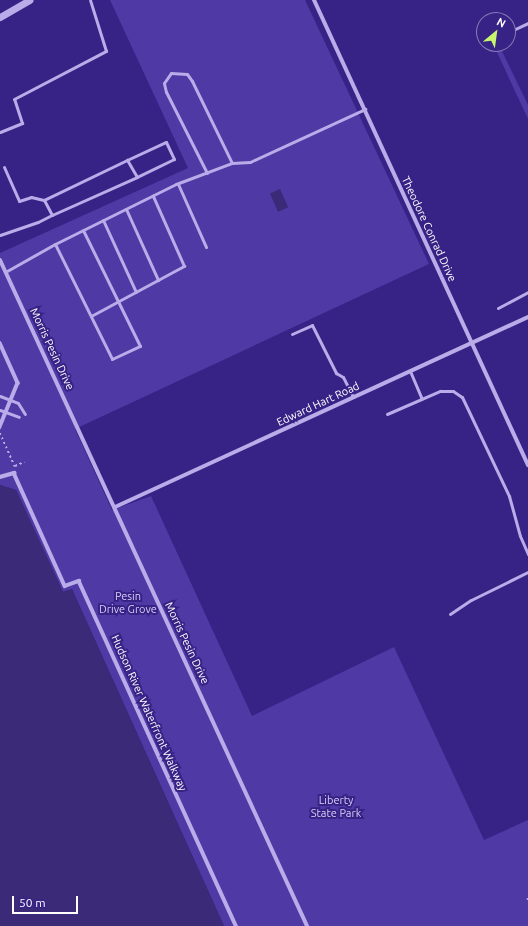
<!DOCTYPE html>
<style>
body{margin:0}
#map{position:relative;width:528px;height:926px;overflow:hidden;background:#372286;font-family:Ubuntu,sans-serif}
div>[style]{position:absolute}
.green>*{inset:0;background:#4e39a5}
.water>*{inset:0;background:#3b2a77;transform-origin:0 0}
.path>*{height:1.5px;margin-top:-0.75px;transform-origin:0;background:repeating-linear-gradient(90deg,#b8ace9 0 2px,transparent 0 5px)}
.service>*{height:3px;margin:-1.5px;padding:0 1.5px;transform-origin:1.5px;border-radius:1.5px;background:#b8ace9}
.pedestrian>*{height:3.5px;margin:-1.75px;padding:0 1.75px;transform-origin:1.75px;border-radius:1.75px;background:#b8ace9}
.minor>*{height:4px;margin:-2px;padding:0 2px;transform-origin:2px;border-radius:2px;background:#b8ace9}
.tertiary>*{height:7px;margin:-3.5px;padding:0 3.5px;transform-origin:3.5px;border-radius:3.5px;background:#b8ace9}
span{translate:-50% -50%;white-space:nowrap;text-align:center;line-height:1.15;-webkit-text-stroke:4px #372286;paint-order:stroke}
.street-label{font-size:11px;color:#fff}
.park-label{font-size:11px;color:#d8d0f7}
.north{position:absolute;left:476px;top:12px;width:40px;height:40px;box-sizing:border-box;background:#372286;border:1px solid #877ab6;border-radius:50%;rotate:29deg;font-size:11px;font-weight:700;line-height:16px;text-align:center;color:#fff}
.north::after{content:'';display:block;margin:auto;width:14px;height:18px;background:#c5f56e;clip-path:polygon(50% 0,100% 100%,50% 72%,0 100%)}
.scale{position:absolute;left:12px;top:896px;width:66px;height:18px;box-sizing:border-box;border:2px solid #fff;border-top:0;padding-left:5px;font-size:12px;line-height:14px;white-space:nowrap;color:#fff;-webkit-text-stroke:3px #372286;paint-order:stroke}
</style>
<div id="map">
<div class="green">
<i style="clip-path:polygon(110px 0,305px 0,429px 264px,75px 429px,112px 510px,151px 496px,252px 716px,394px 647px,484px 840px,528px 820px,528px 926px,224px 926px,72px 589px,63px 592px,16px 490px,0 485px,0 253px,188px 168px)"></i>
<i style="clip-path:polygon(499px 45px,528px 105px,528px 119px,495px 48px)"></i>
</div>
<div class="water">
<i style="left:280px;top:189px;width:20px;height:11px;rotate:66deg"></i>
<i style="clip-path:polygon(0 485px,16px 490px,63px 592px,72px 589px,224px 926px,0 926px)"></i>
</div>
<div class="path">
<i style="left:0;top:433px;width:37px;rotate:66deg"></i>
<i style="left:15px;top:466px;width:10px;rotate:-24deg"></i>
<i style="left:528px;top:898px;width:3px;rotate:90deg"></i>
</div>
<div class="service">
<i style="left:513px;top:30px;width:17px;rotate:-25deg"></i>
<i style="left:0;top:132px;width:24px;rotate:-22deg"></i>
<i style="left:22px;top:123px;width:25px;rotate:-108deg"></i>
<i style="left:14px;top:99px;width:104px;rotate:-27.6deg"></i>
<i style="left:106px;top:51px;width:53px;rotate:-107.4deg"></i>
<i style="left:127px;top:160px;width:43px;rotate:-24.8deg"></i>
<i style="left:166px;top:142px;width:19px;rotate:65deg"></i>
<i style="left:174px;top:159px;width:41px;rotate:154.1deg"></i>
<i style="left:4px;top:167px;width:37px;rotate:66deg"></i>
<i style="left:19px;top:201px;width:13px;rotate:-18deg"></i>
<i style="left:31px;top:197px;width:13px;rotate:13deg"></i>
<i style="left:207px;top:173px;width:91px;rotate:-116.8deg"></i>
<i style="left:166px;top:92px;width:9px;rotate:-103deg"></i>
<i style="left:164px;top:83px;width:12px;rotate:-55deg"></i>
<i style="left:171px;top:73px;width:16px;rotate:4deg"></i>
<i style="left:187px;top:74px;width:9px;rotate:54deg"></i>
<i style="left:192px;top:81px;width:91px;rotate:64deg"></i>
<i style="left:178px;top:184px;width:69px;rotate:66deg"></i>
<i style="left:126px;top:209px;width:78px;rotate:65.7deg"></i>
<i style="left:103px;top:220px;width:79px;rotate:65.4deg"></i>
<i style="left:0;top:235px;width:40px;rotate:-18.9deg"></i>
<i style="left:38px;top:222px;width:16px;rotate:-27deg"></i>
<i style="left:52px;top:215px;width:93px;rotate:-24.1deg"></i>
<i style="left:137px;top:177px;width:20px;rotate:-120deg"></i>
<i style="left:127px;top:160px;width:92px;rotate:154.3deg"></i>
<i style="left:44px;top:200px;width:17px;rotate:62deg"></i>
<i style="left:55px;top:244px;width:128px;rotate:63.6deg"></i>
<i style="left:112px;top:359px;width:31px;rotate:-25deg"></i>
<i style="left:140px;top:346px;width:129px;rotate:-116.2deg"></i>
<i style="left:7px;top:271px;width:55px;rotate:-29.4deg"></i>
<i style="left:55px;top:244px;width:135px;rotate:-26.4deg"></i>
<i style="left:176px;top:184px;width:60px;rotate:-20.6deg"></i>
<i style="left:232px;top:163px;width:18px;rotate:-3deg"></i>
<i style="left:250px;top:162px;width:127px;rotate:-24.7deg"></i>
<i style="left:498px;top:308px;width:34px;rotate:-28deg"></i>
<i style="left:91px;top:316px;width:106px;rotate:-28.3deg"></i>
<i style="left:184px;top:266px;width:77px;rotate:-113.9deg"></i>
<i style="left:292px;top:334px;width:22px;rotate:-24deg"></i>
<i style="left:312px;top:325px;width:54px;rotate:63.4deg"></i>
<i style="left:336px;top:373px;width:8px;rotate:30deg"></i>
<i style="left:343px;top:377px;width:22px;rotate:63deg"></i>
<i style="left:410px;top:371px;width:30px;rotate:67deg"></i>
<i style="left:0;top:396px;width:19px;rotate:21deg"></i>
<i style="left:18px;top:403px;width:13px;rotate:58deg"></i>
<i style="left:0;top:410px;width:20px;rotate:20deg"></i>
<i style="left:387px;top:414px;width:58px;rotate:-23.5deg"></i>
<i style="left:440px;top:391px;width:13px"></i>
<i style="left:453px;top:391px;width:11px;rotate:34deg"></i>
<i style="left:462px;top:397px;width:110px;rotate:64.6deg"></i>
<i style="left:509px;top:496px;width:41px;rotate:74.6deg"></i>
<i style="left:520px;top:536px;width:20px;rotate:66deg"></i>
<i style="left:450px;top:614px;width:25px;rotate:-34deg"></i>
<i style="left:471px;top:600px;width:64px;rotate:-26.2deg"></i>
</div>
<div class="pedestrian">
<i style="left:0;top:343px;width:44px;rotate:65.8deg"></i>
<i style="left:18px;top:383px;width:48px;rotate:112.2deg"></i>
<i style="left:0;top:477px;width:15px;rotate:-16deg"></i>
<i style="left:14px;top:473px;width:124px;rotate:65.7deg"></i>
<i style="left:65px;top:586px;width:15px;rotate:-20deg"></i>
<i style="left:79px;top:581px;width:379px;rotate:65.5deg"></i>
</div>
<div class="minor">
<i style="left:314px;top:0;width:512px;rotate:65.29deg"></i>
<i style="left:0;top:260px;width:733px;rotate:65.25deg"></i>
<i style="left:115px;top:507px;width:455px;rotate:-24.7deg"></i>
</div>
<div class="tertiary">
<i style="left:0;top:17px;width:34px;rotate:-30deg"></i>
</div>
<div class="street-label">
<span style="left:429px;top:229px;rotate:65deg">Theodore Conrad Drive</span>
<span style="left:52px;top:349px;rotate:65deg">Morris Pesin Drive</span>
<span style="left:318px;top:404px;rotate:-25deg">Edward Hart Road</span>
<span style="left:187px;top:643px;rotate:65deg">Morris Pesin Drive</span>
<span style="left:149px;top:713px;rotate:66deg">Hudson River Waterfront Walkway</span>
</div>
<div class="park-label">
<span style="left:128px;top:603px">Pesin<br>Drive Grove</span>
<span style="left:336px;top:807px">Liberty<br>State Park</span>
</div>
<div class="north">N</div>
<div class="scale">50 m</div>
</div>
